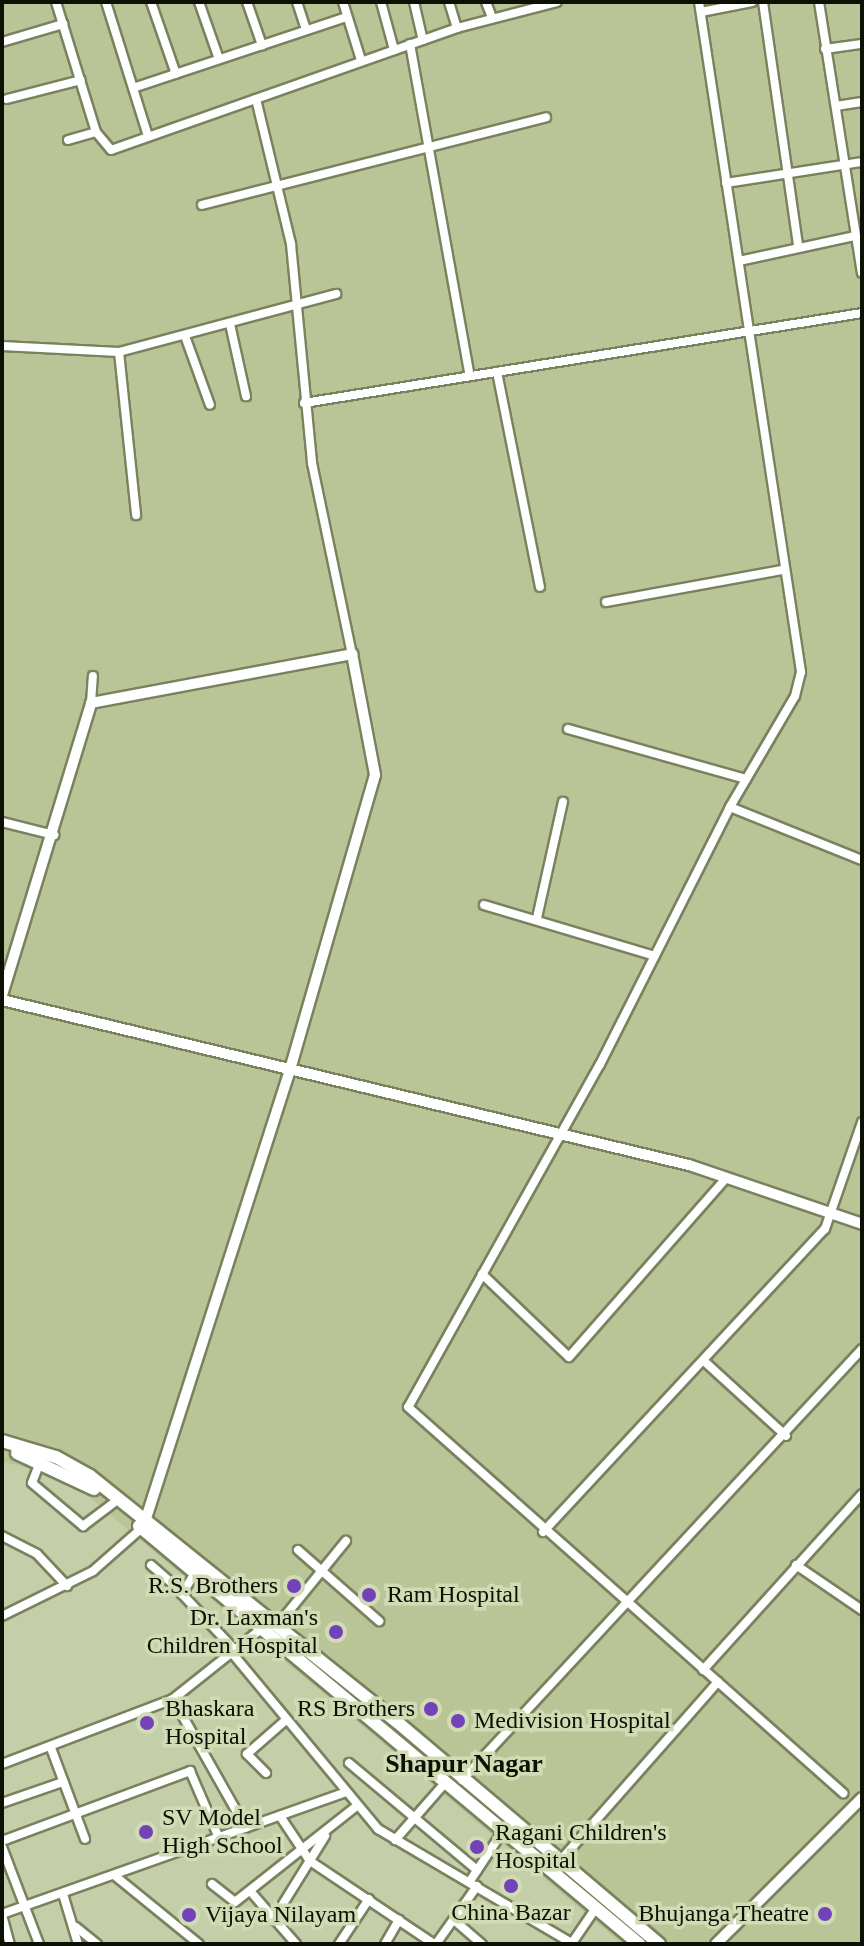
<!DOCTYPE html>
<style>
body{margin:0}
#map{position:relative;width:864px;height:1946px;overflow:hidden;background:#c4cea8;font-family:"Times New Roman",serif}
div>[style]{position:absolute}
.built>*{inset:0;background:#b9c497}
.roads{filter:drop-shadow(2px 0 #79825e) drop-shadow(-2px 0 #79825e) drop-shadow(0 2px #79825e) drop-shadow(0 -2px #79825e)}
.minor>*{height:8px;margin:-4px;padding:0 4px;transform-origin:4px;border-radius:4px;background:#fff}
.tertiary>*{height:10px;margin:-5px;padding:0 5px;transform-origin:5px;border-radius:5px;background:#fff}
.primary>*{height:12px;margin:-6px;padding:0 6px;transform-origin:6px;border-radius:6px;background:#fff}
.dots>*{width:22px;height:22px;translate:-50% -50%;box-sizing:border-box;border:4px solid #d1dbb4;border-radius:50%}
span{translate:-50% -50%;white-space:nowrap;text-align:center;line-height:1.15;-webkit-text-stroke:7px #d1dbb4;paint-order:stroke}
.poi-label{font-size:24px;color:#0d1004}
.right{translate:-100% -50%;text-align:right}
.left{translate:0 -50%;text-align:left}
.neighbourhood-label{font-size:26px;color:#0d1004;font-weight:700}
.frame{position:absolute;inset:0;border:4px solid #0d1004;pointer-events:none}
</style>
<div id="map">
<div class="built">
<i style="clip-path:polygon(2px 2px,862px 2px,862px 1944px,622px 1944px,69px 1480px,2px 1461px)"></i>
</div>
<div class="roads">
<div class="minor">
<i style="left:56px;top:2px;width:136px;rotate:72.9deg"></i>
<i style="left:96px;top:132px;width:23px;rotate:50deg"></i>
<i style="left:111px;top:150px;width:367px;rotate:-19.4deg"></i>
<i style="left:457px;top:28px;width:103px;rotate:-14.6deg"></i>
<i style="left:106px;top:2px;width:140px;rotate:72.6deg"></i>
<i style="left:151px;top:2px;width:76px;rotate:70.9deg"></i>
<i style="left:199px;top:2px;width:60px;rotate:70.7deg"></i>
<i style="left:247px;top:2px;width:46px;rotate:70.8deg"></i>
<i style="left:297px;top:2px;width:29px;rotate:72deg"></i>
<i style="left:343px;top:2px;width:61px;rotate:72.8deg"></i>
<i style="left:381px;top:2px;width:50px;rotate:74.8deg"></i>
<i style="left:414px;top:2px;width:39px;rotate:77deg"></i>
<i style="left:449px;top:2px;width:27px;rotate:73deg"></i>
<i style="left:486px;top:2px;width:17px;rotate:69deg"></i>
<i style="left:699px;top:2px;width:678px;rotate:81.34deg"></i>
<i style="left:801px;top:672px;width:25px;rotate:104deg"></i>
<i style="left:795px;top:696px;width:129px;rotate:120.4deg"></i>
<i style="left:730px;top:807px;width:288px;rotate:116.8deg"></i>
<i style="left:600px;top:1064px;width:393px;rotate:119.2deg"></i>
<i style="left:408px;top:1407px;width:582px;rotate:41.58deg"></i>
<i style="left:763px;top:2px;width:246px;rotate:81.8deg"></i>
<i style="left:819px;top:2px;width:274px;rotate:81deg"></i>
<i style="left:701px;top:12px;width:52px;rotate:-11.1deg"></i>
<i style="left:2px;top:42px;width:64px;rotate:-16.4deg"></i>
<i style="left:410px;top:44px;width:337px;rotate:79.8deg"></i>
<i style="left:825px;top:49px;width:37px;rotate:-8deg"></i>
<i style="left:133px;top:88px;width:225px;rotate:-18.4deg"></i>
<i style="left:7px;top:99px;width:76px;rotate:-14.4deg"></i>
<i style="left:256px;top:99px;width:149px;rotate:76.4deg"></i>
<i style="left:291px;top:244px;width:220px;rotate:84.5deg"></i>
<i style="left:312px;top:463px;width:195px;rotate:78.2deg"></i>
<i style="left:836px;top:106px;width:26px;rotate:-9deg"></i>
<i style="left:68px;top:140px;width:29px;rotate:-16deg"></i>
<i style="left:726px;top:183px;width:138px;rotate:-8.8deg"></i>
<i style="left:202px;top:205px;width:355px;rotate:-14.3deg"></i>
<i style="left:739px;top:261px;width:119px;rotate:-12.2deg"></i>
<i style="left:230px;top:324px;width:74px;rotate:77.5deg"></i>
<i style="left:185px;top:336px;width:73px;rotate:70.1deg"></i>
<i style="left:2px;top:346px;width:117px;rotate:2.9deg"></i>
<i style="left:119px;top:352px;width:225px;rotate:-15deg"></i>
<i style="left:119px;top:352px;width:164px;rotate:84deg"></i>
<i style="left:497px;top:372px;width:219px;rotate:78.7deg"></i>
<i style="left:304px;top:403px;width:565px;rotate:-9.16deg"></i>
<i style="left:606px;top:602px;width:179px;rotate:-10.3deg"></i>
<i style="left:91px;top:703px;width:27px;rotate:-86deg"></i>
<i style="left:568px;top:729px;width:185px;rotate:15.7deg"></i>
<i style="left:730px;top:807px;width:142px;rotate:21.9deg"></i>
<i style="left:2px;top:822px;width:54px;rotate:14deg"></i>
<i style="left:484px;top:905px;width:178px;rotate:16.6deg"></i>
<i style="left:537px;top:918px;width:119px;rotate:-77.4deg"></i>
<i style="left:482px;top:1274px;width:120px;rotate:43.7deg"></i>
<i style="left:569px;top:1357px;width:238px;rotate:-48.7deg"></i>
<i style="left:704px;top:1361px;width:111px;rotate:42.4deg"></i>
<i style="left:40px;top:1462px;width:22px;rotate:111deg"></i>
<i style="left:32px;top:1483px;width:67px;rotate:40.1deg"></i>
<i style="left:83px;top:1526px;width:38px;rotate:-37deg"></i>
<i style="left:543px;top:1532px;width:414px;rotate:-47.1deg"></i>
<i style="left:825px;top:1229px;width:113px;rotate:-70.9deg"></i>
<i style="left:2px;top:1536px;width:39px;rotate:27deg"></i>
<i style="left:37px;top:1554px;width:44px;rotate:46.8deg"></i>
<i style="left:298px;top:1550px;width:108px;rotate:41.2deg"></i>
<i style="left:151px;top:1565px;width:40px;rotate:41deg"></i>
<i style="left:796px;top:1565px;width:80px;rotate:34.3deg"></i>
<i style="left:195px;top:1573px;width:25px;rotate:122deg"></i>
<i style="left:182px;top:1594px;width:77px;rotate:46.6deg"></i>
<i style="left:2px;top:1616px;width:102px;rotate:-26.3deg"></i>
<i style="left:93px;top:1571px;width:65px;rotate:-41.3deg"></i>
<i style="left:276px;top:1627px;width:111px;rotate:-50.9deg"></i>
<i style="left:232px;top:1653px;width:229px;rotate:50.3deg"></i>
<i style="left:378px;top:1829px;width:226px;rotate:30.5deg"></i>
<i style="left:703px;top:1670px;width:237px;rotate:-47.9deg"></i>
<i style="left:173px;top:1699px;width:148px;rotate:60.5deg"></i>
<i style="left:51px;top:1748px;width:97px;rotate:69.5deg"></i>
<i style="left:349px;top:1763px;width:167px;rotate:39.9deg"></i>
<i style="left:2px;top:1764px;width:183px;rotate:-20.8deg"></i>
<i style="left:173px;top:1699px;width:112px;rotate:-38.5deg"></i>
<i style="left:266px;top:1773px;width:27px;rotate:-135deg"></i>
<i style="left:247px;top:1754px;width:52px;rotate:-41.1deg"></i>
<i style="left:462px;top:1780px;width:588px;rotate:-47.14deg"></i>
<i style="left:2px;top:1803px;width:65px;rotate:-19deg"></i>
<i style="left:280px;top:1816px;width:54px;rotate:56.3deg"></i>
<i style="left:310px;top:1861px;width:149px;rotate:33.8deg"></i>
<i style="left:395px;top:1840px;width:76px;rotate:-48.7deg"></i>
<i style="left:2px;top:1841px;width:201px;rotate:-20.4deg"></i>
<i style="left:190px;top:1771px;width:73px;rotate:66.6deg"></i>
<i style="left:2px;top:1847px;width:104px;rotate:69.1deg"></i>
<i style="left:560px;top:1861px;width:239px;rotate:-48.6deg"></i>
<i style="left:114px;top:1875px;width:109px;rotate:39.1deg"></i>
<i style="left:470px;top:1881px;width:60px;rotate:-56.6deg"></i>
<i style="left:212px;top:1884px;width:29px;rotate:38deg"></i>
<i style="left:235px;top:1902px;width:152px;rotate:-38.3deg"></i>
<i style="left:251px;top:1892px;width:69px;rotate:49.1deg"></i>
<i style="left:63px;top:1894px;width:52px;rotate:73.3deg"></i>
<i style="left:2px;top:1914px;width:363px;rotate:-19.5deg"></i>
<i style="left:2px;top:1915px;width:30px;rotate:75deg"></i>
<i style="left:273px;top:1920px;width:99px;rotate:-58.2deg"></i>
<i style="left:454px;top:1920px;width:37px;rotate:41deg"></i>
<i style="left:76px;top:1927px;width:27px;rotate:39deg"></i>
<i style="left:572px;top:1943px;width:42px;rotate:-55.6deg"></i>
<i style="left:339px;top:1944px;width:54px;rotate:-56.3deg"></i>
<i style="left:385px;top:1944px;width:28px;rotate:-60deg"></i>
<i style="left:436px;top:1944px;width:71px;rotate:-54.7deg"></i>
</div>
<div class="tertiary">
<i style="left:2px;top:995px;width:305px;rotate:-73deg"></i>
<i style="left:91px;top:703px;width:266px;rotate:-10.6deg"></i>
<i style="left:352px;top:654px;width:123px;rotate:79.2deg"></i>
<i style="left:375px;top:775px;width:310px;rotate:106.1deg"></i>
<i style="left:289px;top:1073px;width:471px;rotate:107.8deg"></i>
<i style="left:2px;top:1000px;width:707px;rotate:13.51deg"></i>
<i style="left:689px;top:1165px;width:183px;rotate:18.8deg"></i>
<i style="left:716px;top:1944px;width:206px;rotate:-45deg"></i>
</div>
<div class="primary">
<i style="left:2px;top:1441px;width:56px;rotate:16.5deg"></i>
<i style="left:56px;top:1457px;width:39px;rotate:29deg"></i>
<i style="left:90px;top:1476px;width:392px;rotate:38.7deg"></i>
<i style="left:396px;top:1721px;width:345px;rotate:40.3deg"></i>
<i style="left:17px;top:1453px;width:85px;rotate:25.1deg"></i>
<i style="left:139px;top:1526px;width:652px;rotate:39.9deg"></i>
</div>
</div>
<div class="dots">
<i style="left:294px;top:1586px;background:#7341b8"></i>
<i style="left:369px;top:1595px;background:#7341b8"></i>
<i style="left:336px;top:1632px;background:#7341b8"></i>
<i style="left:431px;top:1709px;background:#7341b8"></i>
<i style="left:458px;top:1721px;background:#7341b8"></i>
<i style="left:147px;top:1723px;background:#7341b8"></i>
<i style="left:146px;top:1832px;background:#7341b8"></i>
<i style="left:477px;top:1847px;background:#7341b8"></i>
<i style="left:511px;top:1886px;background:#7341b8"></i>
<i style="left:825px;top:1914px;background:#7341b8"></i>
<i style="left:189px;top:1915px;background:#7341b8"></i>
</div>
<div class="poi-label">
<span class="right" style="left:278px;top:1586px">R.S. Brothers</span>
<span class="left" style="left:387px;top:1595px">Ram Hospital</span>
<span class="right" style="left:318px;top:1632px">Dr. Laxman's<br>Children Hospital</span>
<span class="left" style="left:165px;top:1723px">Bhaskara<br>Hospital</span>
<span class="right" style="left:415px;top:1709px">RS Brothers</span>
<span class="left" style="left:474px;top:1721px">Medivision Hospital</span>
<span class="left" style="left:162px;top:1832px">SV Model<br>High School</span>
<span class="left" style="left:495px;top:1847px">Ragani Children's<br>Hospital</span>
<span style="left:511px;top:1913px">China Bazar</span>
<span class="right" style="left:809px;top:1914px">Bhujanga Theatre</span>
<span class="left" style="left:205px;top:1915px">Vijaya Nilayam</span>
</div>
<div class="neighbourhood-label">
<span style="left:464px;top:1764px">Shapur Nagar</span>
</div>
<div class="frame"></div>
</div>
